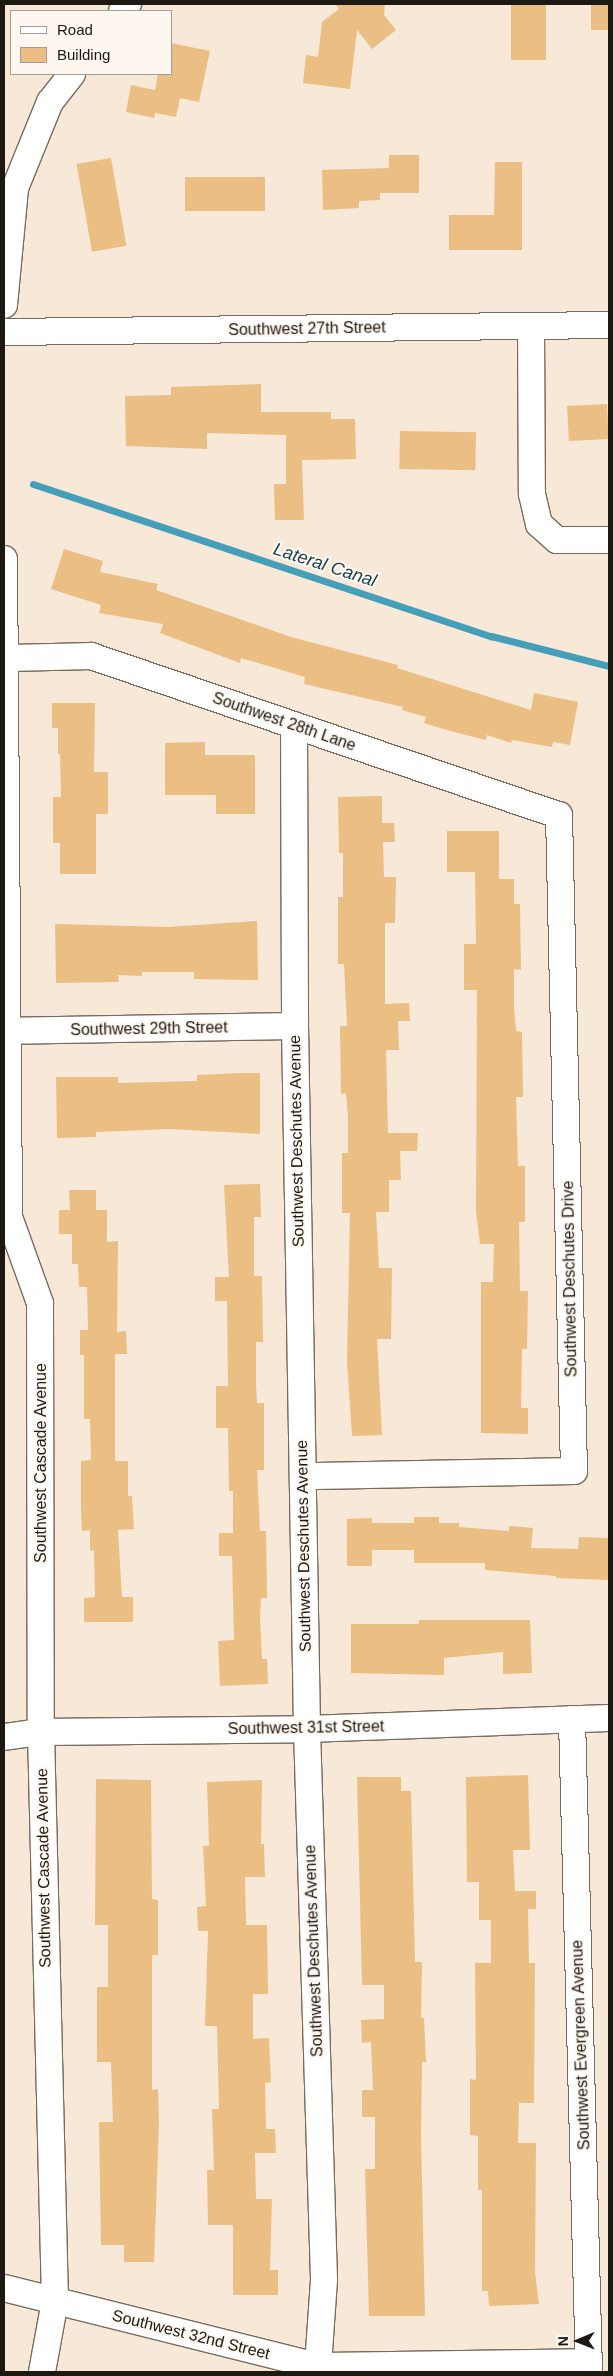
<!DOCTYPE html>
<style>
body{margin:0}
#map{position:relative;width:613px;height:2376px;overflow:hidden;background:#f7e8d8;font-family:Helvetica,sans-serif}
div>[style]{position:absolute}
.stream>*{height:7px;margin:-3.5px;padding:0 3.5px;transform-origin:3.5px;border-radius:3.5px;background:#469fb8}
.building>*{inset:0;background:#ebbe83;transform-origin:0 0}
.roads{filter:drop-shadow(1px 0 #796c5e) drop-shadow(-1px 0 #796c5e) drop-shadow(0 1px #796c5e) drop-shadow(0 -1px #796c5e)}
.minor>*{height:26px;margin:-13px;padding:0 13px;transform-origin:13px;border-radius:13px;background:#fff}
span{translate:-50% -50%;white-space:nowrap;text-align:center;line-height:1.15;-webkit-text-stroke:4px #fdf7f0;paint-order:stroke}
.street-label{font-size:16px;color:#1d1812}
.water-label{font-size:18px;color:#1a424d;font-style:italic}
.frame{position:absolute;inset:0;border:5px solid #1d1812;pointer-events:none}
.legend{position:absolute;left:10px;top:10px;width:162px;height:65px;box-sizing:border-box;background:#fdf7f0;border:1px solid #a39e97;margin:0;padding:6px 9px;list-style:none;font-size:15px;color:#1d1812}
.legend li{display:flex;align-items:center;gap:10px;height:25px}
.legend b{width:25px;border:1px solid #a39e97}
.north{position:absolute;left:553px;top:2316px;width:50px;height:50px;-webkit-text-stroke:4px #fdf7f0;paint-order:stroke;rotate:269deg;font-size:14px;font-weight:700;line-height:20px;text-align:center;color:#1d1812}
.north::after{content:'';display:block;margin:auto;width:18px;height:22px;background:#1d1812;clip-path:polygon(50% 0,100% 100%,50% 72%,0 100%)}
</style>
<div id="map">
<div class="stream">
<i style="left:33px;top:484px;width:483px;rotate:18.4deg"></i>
<i style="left:491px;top:636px;width:122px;rotate:14.3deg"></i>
</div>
<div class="building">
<i style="clip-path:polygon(335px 4px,385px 4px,384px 15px,396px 30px,372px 49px,357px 30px,350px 89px,303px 83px,306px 55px,318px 57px,322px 22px,339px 9px)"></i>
<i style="left:511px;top:4px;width:35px;height:56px"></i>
<i style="left:591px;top:4px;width:18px;height:26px"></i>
<i style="clip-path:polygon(171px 43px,210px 51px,199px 102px,180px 98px,176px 117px,155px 113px,154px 118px,126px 112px,131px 85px,155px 90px,158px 74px,171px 74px)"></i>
<i style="clip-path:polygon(389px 155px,419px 155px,419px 193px,380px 193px,380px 200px,359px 201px,359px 208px,323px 210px,322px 170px,389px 168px)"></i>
<i style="left:111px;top:158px;width:89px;height:35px;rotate:80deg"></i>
<i style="clip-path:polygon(495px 162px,522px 162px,522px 250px,449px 250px,449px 215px,494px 215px)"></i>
<i style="left:185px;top:177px;width:80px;height:34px"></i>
<i style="clip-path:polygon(261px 384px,261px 412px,331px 412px,331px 419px,355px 419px,356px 459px,302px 460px,304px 520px,275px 520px,274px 484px,286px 484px,286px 435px,207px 433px,207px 449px,126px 446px,125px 396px,171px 395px,171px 387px)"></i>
<i style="left:607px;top:404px;width:35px;height:40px;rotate:87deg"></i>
<i style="left:400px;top:431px;width:76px;height:38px;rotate:1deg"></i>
<i style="clip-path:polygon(64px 549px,103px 561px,100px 572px,158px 584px,156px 590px,291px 637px,398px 665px,397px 668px,531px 710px,534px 693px,578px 702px,570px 745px,553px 742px,552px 747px,512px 740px,511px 743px,487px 735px,486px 740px,450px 731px,424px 723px,426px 717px,402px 710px,403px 707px,304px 684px,305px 677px,241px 658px,240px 663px,160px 633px,163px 624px,99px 613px,101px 605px,51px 589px)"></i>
<i style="clip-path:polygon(52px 703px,95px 703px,94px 772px,108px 772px,108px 814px,96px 814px,96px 874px,60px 874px,60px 843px,53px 843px,53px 797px,61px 797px,60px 754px,58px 754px,58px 728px,52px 728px)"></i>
<i style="clip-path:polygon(205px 742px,205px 755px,255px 755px,255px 814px,216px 814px,216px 795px,165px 795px,165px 743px)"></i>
<i style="clip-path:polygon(382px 796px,382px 823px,394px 823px,395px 842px,383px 842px,384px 877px,396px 877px,395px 923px,385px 923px,385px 1004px,409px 1003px,410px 1021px,398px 1021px,399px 1050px,386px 1050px,388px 1133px,418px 1133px,417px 1151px,400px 1151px,401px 1180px,389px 1180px,389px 1212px,376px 1212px,379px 1268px,392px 1268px,391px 1339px,377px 1339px,382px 1435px,352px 1436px,347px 1361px,350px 1213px,342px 1213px,342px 1153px,348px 1153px,348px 1117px,346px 1093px,341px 1094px,340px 1026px,347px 1026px,344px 964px,338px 964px,338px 897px,343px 897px,343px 853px,339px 853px,338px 797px)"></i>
<i style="clip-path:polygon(447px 831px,499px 831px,499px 879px,514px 879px,514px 904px,520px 904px,521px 970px,514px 969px,514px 1007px,516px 1031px,522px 1032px,523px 1097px,516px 1097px,518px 1166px,525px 1166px,525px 1222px,519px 1222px,520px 1291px,528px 1291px,527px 1349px,522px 1349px,521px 1408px,528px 1408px,528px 1434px,481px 1433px,481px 1282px,493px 1282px,494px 1244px,480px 1244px,476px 1211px,477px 990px,464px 990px,464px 944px,476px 944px,475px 872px,447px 872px)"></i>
<i style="clip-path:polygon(257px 921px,258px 980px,194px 979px,194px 972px,142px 972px,142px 976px,118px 975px,119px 982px,56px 983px,55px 924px,168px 927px)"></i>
<i style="clip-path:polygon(241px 1073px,260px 1073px,260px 1134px,170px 1129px,96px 1132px,96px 1137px,57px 1138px,56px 1077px,118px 1077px,118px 1083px,197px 1081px,197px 1075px)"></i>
<i style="clip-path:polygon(260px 1184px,261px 1217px,254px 1217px,254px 1276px,262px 1276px,263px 1342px,256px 1342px,256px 1385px,257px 1403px,264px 1403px,264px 1470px,257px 1470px,260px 1531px,266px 1531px,267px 1598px,261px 1598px,260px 1618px,262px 1659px,267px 1659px,268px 1684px,220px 1686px,218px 1641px,234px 1640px,232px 1556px,219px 1556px,219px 1533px,233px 1533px,233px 1491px,229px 1491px,228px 1428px,216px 1428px,216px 1386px,228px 1386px,227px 1301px,215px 1301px,215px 1277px,229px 1277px,224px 1185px)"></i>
<i style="clip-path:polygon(69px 1190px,96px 1190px,96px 1210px,107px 1210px,107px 1242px,118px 1241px,117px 1332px,126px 1331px,127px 1354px,115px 1354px,115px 1461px,128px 1461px,128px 1496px,132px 1496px,134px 1529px,118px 1530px,122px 1597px,133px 1597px,133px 1622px,84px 1622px,84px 1598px,95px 1597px,94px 1550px,90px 1551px,90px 1530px,82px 1531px,81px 1512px,81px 1461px,91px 1460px,90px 1419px,84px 1419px,84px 1355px,80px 1355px,80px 1330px,88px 1330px,87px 1287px,79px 1287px,78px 1264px,72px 1264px,72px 1234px,59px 1234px,59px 1210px,70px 1210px)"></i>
<i style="clip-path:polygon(414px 1517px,439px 1517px,439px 1523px,459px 1523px,459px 1527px,509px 1531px,509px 1526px,533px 1528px,531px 1548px,578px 1549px,579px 1537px,609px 1538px,609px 1580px,556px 1578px,556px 1576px,485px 1570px,485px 1563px,414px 1563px,414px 1550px,372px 1550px,372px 1566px,347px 1566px,347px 1519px,372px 1518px,372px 1523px,414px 1523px)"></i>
<i style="clip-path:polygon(419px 1620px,530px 1620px,532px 1673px,503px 1674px,503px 1652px,444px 1658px,444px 1675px,351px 1673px,351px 1624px,419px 1624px)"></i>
<i style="clip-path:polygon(528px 1775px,530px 1850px,513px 1850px,515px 1891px,536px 1891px,536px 1909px,528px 1909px,529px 1963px,535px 1963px,534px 2103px,519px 2103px,518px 2143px,536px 2143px,535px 2272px,539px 2304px,489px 2306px,488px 2291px,482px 2291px,482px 2190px,478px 2190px,478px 2136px,470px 2135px,470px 2079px,476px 2080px,475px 1963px,491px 1963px,491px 1920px,479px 1920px,479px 1882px,467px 1882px,466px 1777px)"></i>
<i style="clip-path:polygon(357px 1777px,401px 1777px,401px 1791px,411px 1791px,415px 1962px,422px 1962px,421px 2018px,424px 2018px,426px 2062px,422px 2062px,421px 2135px,425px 2316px,369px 2316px,365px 2169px,375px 2169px,375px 2117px,362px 2117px,362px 2090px,373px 2090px,371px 2042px,362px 2043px,361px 2020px,384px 2019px,384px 1985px,362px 1985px)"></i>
<i style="clip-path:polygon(96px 1779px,151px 1780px,152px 1899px,158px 1900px,158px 1955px,152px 1955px,152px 2090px,158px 2089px,159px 2123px,154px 2262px,124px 2262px,124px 2245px,101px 2245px,99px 2122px,113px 2122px,111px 2062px,97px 2062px,97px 1987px,108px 1987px,108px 1925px,95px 1925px)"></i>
<i style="clip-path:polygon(262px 1780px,261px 1844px,264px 1844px,265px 1877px,245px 1877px,246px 1925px,267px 1925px,268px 1994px,253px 1994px,253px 2039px,269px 2038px,271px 2082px,265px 2083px,266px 2129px,275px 2129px,276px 2153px,255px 2153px,256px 2199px,272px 2199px,270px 2270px,278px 2270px,278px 2295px,233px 2295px,233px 2225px,208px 2225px,207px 2170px,214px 2170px,212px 2109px,219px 2109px,217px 2026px,205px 2026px,208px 1931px,198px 1931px,197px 1907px,206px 1906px,203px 1846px,209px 1846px,207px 1782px)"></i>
</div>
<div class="roads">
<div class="minor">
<i style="left:122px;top:11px;width:9px;rotate:-49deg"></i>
<i style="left:4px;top:305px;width:118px;rotate:-84.6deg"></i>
<i style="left:15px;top:188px;width:93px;rotate:-67.9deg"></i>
<i style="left:50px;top:102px;width:36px;rotate:-52deg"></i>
<i style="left:531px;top:326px;width:168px;rotate:89.7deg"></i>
<i style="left:532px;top:494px;width:31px;rotate:77deg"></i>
<i style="left:539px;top:524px;width:24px;rotate:42deg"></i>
<i style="left:557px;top:540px;width:52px"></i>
<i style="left:4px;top:332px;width:605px;rotate:-0.66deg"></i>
<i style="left:4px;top:559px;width:658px;rotate:89.56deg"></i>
<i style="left:9px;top:1217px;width:91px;rotate:70.2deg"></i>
<i style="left:40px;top:1303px;width:429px;rotate:89.9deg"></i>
<i style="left:41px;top:1732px;width:569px;rotate:88.59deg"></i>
<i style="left:55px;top:2301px;width:72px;rotate:100.4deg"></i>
<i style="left:5px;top:658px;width:86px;rotate:-1.3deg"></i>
<i style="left:91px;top:656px;width:494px;rotate:18.8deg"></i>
<i style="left:559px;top:815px;width:656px;rotate:88.69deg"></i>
<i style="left:574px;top:1471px;width:271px;rotate:178.9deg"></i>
<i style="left:294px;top:725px;width:301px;rotate:89.8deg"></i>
<i style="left:295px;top:1026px;width:703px;rotate:89.02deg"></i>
<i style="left:307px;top:1729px;width:551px;rotate:88.23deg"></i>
<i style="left:324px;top:2280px;width:86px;rotate:94deg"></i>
<i style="left:4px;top:1031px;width:291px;rotate:-1deg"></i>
<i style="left:572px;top:1719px;width:653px;rotate:88.51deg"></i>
<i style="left:4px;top:1737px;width:37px;rotate:-8deg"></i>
<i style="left:41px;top:1732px;width:266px;rotate:-0.6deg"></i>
<i style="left:307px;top:1729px;width:302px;rotate:-2.1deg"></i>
<i style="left:4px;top:2288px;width:324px;rotate:14deg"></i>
<i style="left:318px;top:2366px;width:271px;rotate:-0.8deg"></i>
</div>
</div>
<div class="street-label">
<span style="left:307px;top:329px;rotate:-1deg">Southwest 27th Street</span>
<span style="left:284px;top:722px;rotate:19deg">Southwest 28th Lane</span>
<span style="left:149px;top:1029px;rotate:-1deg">Southwest 29th Street</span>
<span style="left:297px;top:1141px;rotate:-91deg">Southwest Deschutes Avenue</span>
<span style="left:570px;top:1279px;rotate:-91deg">Southwest Deschutes Drive</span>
<span style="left:41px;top:1463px;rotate:-90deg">Southwest Cascade Avenue</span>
<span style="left:304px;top:1546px;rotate:-91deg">Southwest Deschutes Avenue</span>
<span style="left:306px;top:1728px;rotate:-1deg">Southwest 31st Street</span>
<span style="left:44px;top:1868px;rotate:-91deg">Southwest Cascade Avenue</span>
<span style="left:314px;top:1951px;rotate:-92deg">Southwest Deschutes Avenue</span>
<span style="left:581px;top:2045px;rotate:-92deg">Southwest Evergreen Avenue</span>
<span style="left:191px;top:2335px;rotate:14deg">Southwest 32nd Street</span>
</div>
<div class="water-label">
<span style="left:325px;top:565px;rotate:18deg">Lateral Canal</span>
</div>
<div class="frame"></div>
<ul class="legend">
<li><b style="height:6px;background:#fff"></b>Road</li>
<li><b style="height:14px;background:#ebbe83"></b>Building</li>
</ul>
<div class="north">N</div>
</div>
